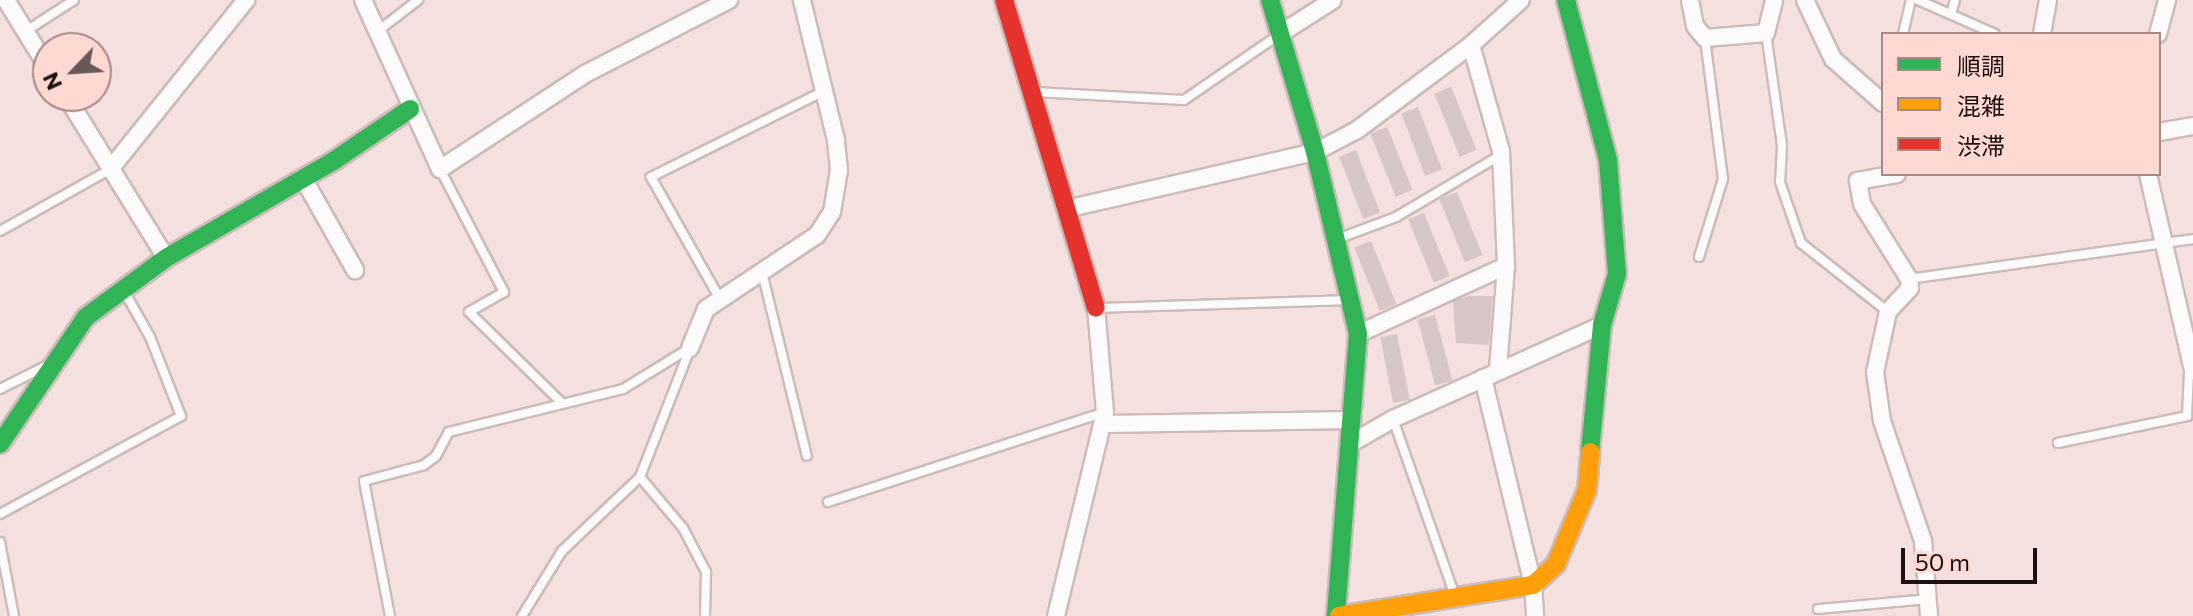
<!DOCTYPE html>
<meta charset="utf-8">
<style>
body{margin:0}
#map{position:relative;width:2193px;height:616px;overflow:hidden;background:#f4e0de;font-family:Commissioner,"Noto Sans JP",sans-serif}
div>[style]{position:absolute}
.building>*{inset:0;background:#d6c6c5;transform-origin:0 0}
.roads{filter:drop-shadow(2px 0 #cbbcba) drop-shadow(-2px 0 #cbbcba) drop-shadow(0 2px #cbbcba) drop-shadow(0 -2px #cbbcba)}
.lane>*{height:8px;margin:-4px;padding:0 4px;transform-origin:4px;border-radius:4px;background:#fdfafa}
.street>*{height:16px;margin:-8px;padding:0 8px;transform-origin:8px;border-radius:8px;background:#fdfafa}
.fast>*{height:18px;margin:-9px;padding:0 9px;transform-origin:9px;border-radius:9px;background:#30b455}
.slow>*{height:18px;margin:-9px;padding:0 9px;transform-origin:9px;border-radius:9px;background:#ff9f0a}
.jam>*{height:18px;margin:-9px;padding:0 9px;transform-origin:9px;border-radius:9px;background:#e5322d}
span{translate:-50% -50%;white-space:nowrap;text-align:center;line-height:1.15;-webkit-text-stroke:6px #fed9d4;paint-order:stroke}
.legend{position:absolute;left:1881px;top:32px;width:280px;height:144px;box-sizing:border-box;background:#fed9d4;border:2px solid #a48985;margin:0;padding:10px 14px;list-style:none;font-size:24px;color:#1d110f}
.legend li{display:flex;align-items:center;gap:16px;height:40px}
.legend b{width:40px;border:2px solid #a48985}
.north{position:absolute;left:32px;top:32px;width:80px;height:80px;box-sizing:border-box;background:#fed9d4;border:2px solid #a48985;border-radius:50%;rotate:245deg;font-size:22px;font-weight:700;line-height:32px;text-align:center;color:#1d110f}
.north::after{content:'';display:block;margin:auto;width:28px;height:36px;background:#685957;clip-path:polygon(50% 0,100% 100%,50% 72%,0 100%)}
.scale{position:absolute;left:1901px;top:548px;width:136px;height:36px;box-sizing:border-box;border:4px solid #1d110f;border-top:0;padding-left:10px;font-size:24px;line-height:28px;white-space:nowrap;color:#1d110f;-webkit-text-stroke:6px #fed9d4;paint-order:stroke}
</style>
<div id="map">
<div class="building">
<i style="left:1451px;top:87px;width:68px;height:18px;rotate:68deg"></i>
<i style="left:1418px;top:107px;width:67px;height:18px;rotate:69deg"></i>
<i style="left:1387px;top:127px;width:68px;height:18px;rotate:68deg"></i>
<i style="left:1356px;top:150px;width:67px;height:18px;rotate:69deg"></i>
<i style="left:1457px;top:192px;width:68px;height:19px;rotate:68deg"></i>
<i style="left:1424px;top:213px;width:68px;height:17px;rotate:68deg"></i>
<i style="left:1371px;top:241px;width:68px;height:18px;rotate:68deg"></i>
<i style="clip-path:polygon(1469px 296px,1493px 296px,1489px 345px,1456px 343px,1453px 301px)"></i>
<i style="left:1435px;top:315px;width:68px;height:18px;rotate:75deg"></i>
<i style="left:1397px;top:334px;width:67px;height:17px;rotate:79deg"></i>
</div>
<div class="roads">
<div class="lane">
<i style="left:1918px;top:0;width:84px;rotate:23.8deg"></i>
<i style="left:1951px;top:14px;width:15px;rotate:-74deg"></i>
<i style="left:26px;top:31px;width:57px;rotate:-32.9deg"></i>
<i style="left:378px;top:31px;width:51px;rotate:-37.8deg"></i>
<i style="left:1766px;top:33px;width:114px;rotate:81.9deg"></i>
<i style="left:1782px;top:146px;width:36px;rotate:93deg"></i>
<i style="left:1780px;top:182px;width:65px;rotate:71deg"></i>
<i style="left:1801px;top:243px;width:111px;rotate:38.4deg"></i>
<i style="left:1903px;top:34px;width:35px;rotate:-77deg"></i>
<i style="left:1035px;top:92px;width:149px;rotate:3.1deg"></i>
<i style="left:1184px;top:100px;width:113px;rotate:-34.5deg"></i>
<i style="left:440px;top:169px;width:139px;rotate:62.5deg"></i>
<i style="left:504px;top:292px;width:40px;rotate:150.3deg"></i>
<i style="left:469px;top:312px;width:130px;rotate:44.4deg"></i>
<i style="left:0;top:231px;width:127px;rotate:-29.2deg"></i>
<i style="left:1337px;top:239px;width:63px;rotate:-20.4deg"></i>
<i style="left:1396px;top:217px;width:122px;rotate:-30.6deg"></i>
<i style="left:1699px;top:257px;width:82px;rotate:-72.9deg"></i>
<i style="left:1723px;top:179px;width:142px;rotate:-97.3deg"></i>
<i style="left:762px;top:272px;width:189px;rotate:76.3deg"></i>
<i style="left:1909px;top:279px;width:287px;rotate:-8deg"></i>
<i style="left:720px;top:299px;width:140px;rotate:-119.5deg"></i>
<i style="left:651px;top:177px;width:193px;rotate:-26.4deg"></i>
<i style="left:1097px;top:308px;width:250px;rotate:-1.8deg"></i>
<i style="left:0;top:389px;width:51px;rotate:-26.6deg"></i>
<i style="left:1393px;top:419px;width:188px;rotate:70.7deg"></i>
<i style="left:2058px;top:443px;width:132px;rotate:-11.8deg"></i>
<i style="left:2187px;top:416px;width:44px;rotate:-87.4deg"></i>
<i style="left:640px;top:477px;width:67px;rotate:49.9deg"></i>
<i style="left:683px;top:528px;width:50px;rotate:62.4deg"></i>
<i style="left:706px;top:572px;width:44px;rotate:91.3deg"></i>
<i style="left:828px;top:502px;width:291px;rotate:-18deg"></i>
<i style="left:0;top:514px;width:206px;rotate:-28.4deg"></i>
<i style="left:181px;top:416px;width:85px;rotate:-111.4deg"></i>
<i style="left:150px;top:337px;width:53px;rotate:-119.5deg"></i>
<i style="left:0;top:542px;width:75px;rotate:79.3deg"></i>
<i style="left:1818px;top:609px;width:110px;rotate:-5.2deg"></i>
<i style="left:390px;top:616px;width:137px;rotate:-100.9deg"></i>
<i style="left:364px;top:481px;width:62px;rotate:-14.9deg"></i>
<i style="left:424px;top:465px;width:15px;rotate:-37deg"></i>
<i style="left:436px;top:456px;width:27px;rotate:-62deg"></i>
<i style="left:449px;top:432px;width:179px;rotate:-13.9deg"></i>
<i style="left:623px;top:389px;width:79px;rotate:-31.5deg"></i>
<i style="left:522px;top:616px;width:76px;rotate:-58.4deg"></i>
<i style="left:562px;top:551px;width:108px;rotate:-43.5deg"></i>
<i style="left:640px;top:477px;width:135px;rotate:-68.7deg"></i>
</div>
<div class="street">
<i style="left:6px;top:0;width:80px;rotate:58.3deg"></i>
<i style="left:363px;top:0;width:186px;rotate:65.5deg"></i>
<i style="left:440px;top:169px;width:173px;rotate:-33.2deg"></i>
<i style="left:585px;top:74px;width:162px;rotate:-27.2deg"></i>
<i style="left:1690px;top:0;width:26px;rotate:79deg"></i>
<i style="left:1695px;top:26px;width:16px;rotate:50deg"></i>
<i style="left:1705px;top:38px;width:61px;rotate:-4.7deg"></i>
<i style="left:1766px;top:33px;width:34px;rotate:-76deg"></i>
<i style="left:1805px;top:0;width:65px;rotate:64.6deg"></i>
<i style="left:1833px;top:59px;width:67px;rotate:41.3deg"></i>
<i style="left:1283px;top:32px;width:59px;rotate:-32.6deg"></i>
<i style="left:2042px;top:34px;width:35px;rotate:-80deg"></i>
<i style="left:2158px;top:34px;width:35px;rotate:-75deg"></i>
<i style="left:1471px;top:45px;width:110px;rotate:74.2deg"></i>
<i style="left:1501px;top:151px;width:115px;rotate:87.5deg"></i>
<i style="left:1506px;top:266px;width:105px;rotate:94.4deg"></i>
<i style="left:66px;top:96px;width:190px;rotate:58.3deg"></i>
<i style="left:2159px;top:132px;width:35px;rotate:-10deg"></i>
<i style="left:111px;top:168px;width:216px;rotate:-51.2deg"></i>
<i style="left:1897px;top:174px;width:40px;rotate:170deg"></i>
<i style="left:1858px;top:181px;width:23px;rotate:80deg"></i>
<i style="left:1862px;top:204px;width:89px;rotate:57.9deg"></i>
<i style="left:1909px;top:279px;width:9px;rotate:84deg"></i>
<i style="left:1910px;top:288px;width:33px;rotate:133deg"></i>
<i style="left:1888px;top:312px;width:61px;rotate:102.2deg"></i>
<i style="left:1875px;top:372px;width:49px;rotate:81.9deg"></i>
<i style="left:1882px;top:421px;width:127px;rotate:71.1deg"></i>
<i style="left:1923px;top:541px;width:75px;rotate:85.4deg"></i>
<i style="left:2148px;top:174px;width:202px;rotate:77.1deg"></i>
<i style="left:303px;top:178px;width:106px;rotate:60.5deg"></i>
<i style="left:1066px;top:209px;width:255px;rotate:-12.9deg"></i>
<i style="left:1315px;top:152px;width:47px;rotate:-27.6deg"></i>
<i style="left:1357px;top:130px;width:142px;rotate:-36.7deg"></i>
<i style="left:1471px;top:45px;width:67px;rotate:-42deg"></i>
<i style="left:1358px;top:334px;width:163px;rotate:-24.7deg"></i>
<i style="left:690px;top:348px;width:42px;rotate:-67.7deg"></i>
<i style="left:706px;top:309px;width:133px;rotate:-33.7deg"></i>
<i style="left:817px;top:235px;width:27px;rotate:-57deg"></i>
<i style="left:832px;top:212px;width:43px;rotate:-80.5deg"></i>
<i style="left:839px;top:170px;width:30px;rotate:-96deg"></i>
<i style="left:836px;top:140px;width:144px;rotate:-103.7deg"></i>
<i style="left:1483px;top:378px;width:213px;rotate:76.4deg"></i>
<i style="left:1533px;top:585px;width:31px;rotate:86deg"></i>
<i style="left:1104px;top:424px;width:248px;rotate:-0.9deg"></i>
<i style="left:1348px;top:445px;width:52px;rotate:-30deg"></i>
<i style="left:1393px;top:419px;width:229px;rotate:-24.2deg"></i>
<i style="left:1056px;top:616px;width:210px;rotate:-76.5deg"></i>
<i style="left:1105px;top:412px;width:104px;rotate:-94.9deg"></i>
</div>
<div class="fast">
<i style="left:1270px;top:0;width:159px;rotate:73.5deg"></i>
<i style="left:1315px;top:152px;width:187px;rotate:76.7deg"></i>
<i style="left:1358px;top:334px;width:283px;rotate:94.5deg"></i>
<i style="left:1566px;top:0;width:165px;rotate:75.3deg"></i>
<i style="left:1608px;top:160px;width:114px;rotate:85.5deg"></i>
<i style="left:1617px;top:274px;width:53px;rotate:106.4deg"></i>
<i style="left:1602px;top:325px;width:128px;rotate:95.4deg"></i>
<i style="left:0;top:444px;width:153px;rotate:-55.9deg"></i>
<i style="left:86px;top:317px;width:99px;rotate:-36.4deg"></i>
<i style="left:166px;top:258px;width:195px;rotate:-30.1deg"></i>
<i style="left:335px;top:160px;width:91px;rotate:-34.2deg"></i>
</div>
<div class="slow">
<i style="left:1339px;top:616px;width:196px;rotate:-9.1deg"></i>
<i style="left:1533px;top:585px;width:31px;rotate:-42deg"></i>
<i style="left:1556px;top:564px;width:80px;rotate:-67.3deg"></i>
<i style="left:1587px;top:490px;width:38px;rotate:-85deg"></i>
</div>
<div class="jam">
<i style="left:1004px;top:0;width:321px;rotate:73.4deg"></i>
</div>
</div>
<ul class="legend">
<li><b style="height:10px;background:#30b455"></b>順調</li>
<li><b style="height:10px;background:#ff9f0a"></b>混雑</li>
<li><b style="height:10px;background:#e5322d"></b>渋滞</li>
</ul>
<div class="north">N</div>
<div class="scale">50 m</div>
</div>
